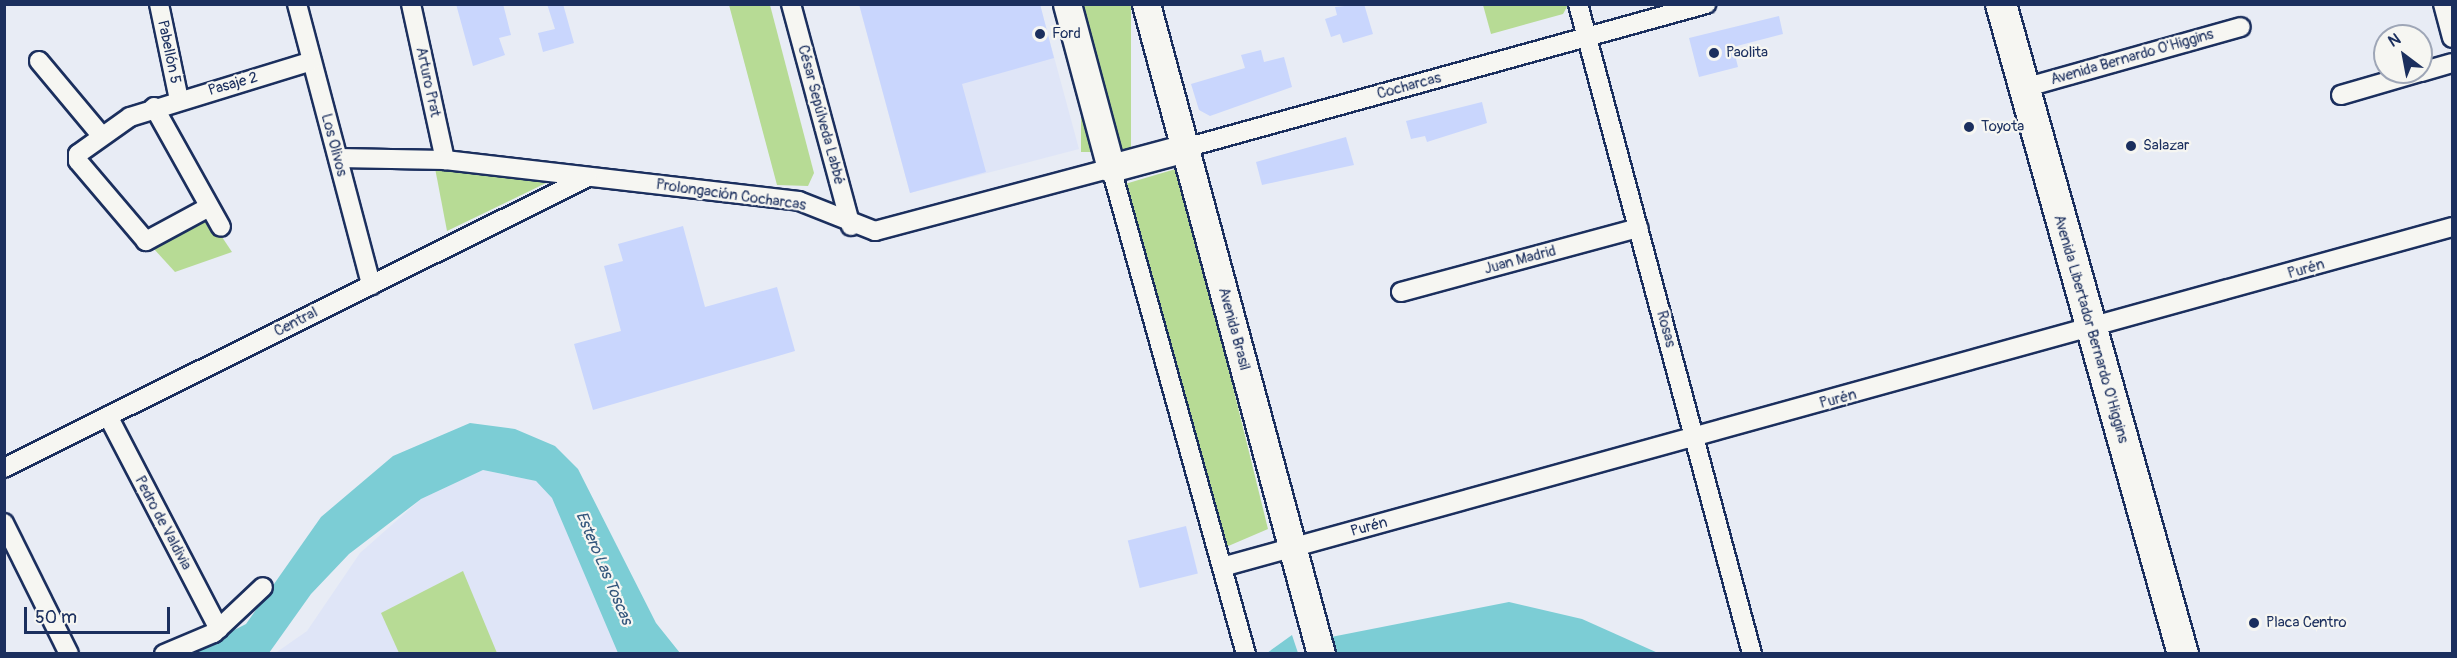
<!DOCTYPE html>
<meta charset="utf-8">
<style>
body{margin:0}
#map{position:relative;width:2457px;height:658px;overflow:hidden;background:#e8ecf5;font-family:Pangolin,sans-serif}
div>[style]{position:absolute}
.built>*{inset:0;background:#dfe5f7}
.green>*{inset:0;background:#b7db95;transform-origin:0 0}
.water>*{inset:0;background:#7ccdd5}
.building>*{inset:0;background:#c9d6fd;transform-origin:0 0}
.roads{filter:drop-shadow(2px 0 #1b2f5e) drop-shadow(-2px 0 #1b2f5e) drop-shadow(0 2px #1b2f5e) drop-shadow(0 -2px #1b2f5e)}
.street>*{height:18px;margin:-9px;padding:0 9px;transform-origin:9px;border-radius:9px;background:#f6f6f2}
.secondary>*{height:27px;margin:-13.5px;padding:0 13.5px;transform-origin:13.5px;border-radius:13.5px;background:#f6f6f2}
.primary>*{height:30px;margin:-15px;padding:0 15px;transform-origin:15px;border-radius:15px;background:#f6f6f2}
.dots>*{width:16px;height:16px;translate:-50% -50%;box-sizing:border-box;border:3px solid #f6f6f2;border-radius:50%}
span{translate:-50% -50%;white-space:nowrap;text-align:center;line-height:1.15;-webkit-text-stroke:4.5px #f6f6f2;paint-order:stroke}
.poi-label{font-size:15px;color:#1b2f5e}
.left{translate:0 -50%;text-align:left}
.street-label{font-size:15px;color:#1b2f5e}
.water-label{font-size:16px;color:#33567c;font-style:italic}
.frame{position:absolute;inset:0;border:6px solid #1b2f5e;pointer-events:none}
.north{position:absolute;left:2373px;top:24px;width:60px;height:60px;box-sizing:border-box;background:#f6f6f2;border:2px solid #9ea6b7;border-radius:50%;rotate:328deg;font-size:16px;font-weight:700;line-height:24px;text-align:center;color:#1b2f5e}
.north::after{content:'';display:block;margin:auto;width:21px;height:27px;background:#1b2f5e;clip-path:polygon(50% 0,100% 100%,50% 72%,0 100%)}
.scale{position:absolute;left:24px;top:607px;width:146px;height:27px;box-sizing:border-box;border:3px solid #1b2f5e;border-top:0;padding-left:8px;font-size:18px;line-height:21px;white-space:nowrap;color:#1b2f5e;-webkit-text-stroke:4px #f6f6f2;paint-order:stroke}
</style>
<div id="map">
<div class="built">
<i style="clip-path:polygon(859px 5px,1040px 5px,1079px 149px,910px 193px)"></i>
<i style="clip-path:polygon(483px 470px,536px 481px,569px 515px,629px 654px,274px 654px,307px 631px,360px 553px,421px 499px)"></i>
</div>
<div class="green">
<i style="clip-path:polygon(729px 5px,770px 5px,814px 173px,808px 186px,777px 185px)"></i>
<i style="left:1081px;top:5px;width:50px;height:147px"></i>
<i style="clip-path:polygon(1483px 5px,1568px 4px,1568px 5px,1563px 14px,1491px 34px)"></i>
<i style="clip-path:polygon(435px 168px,546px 183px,447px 231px)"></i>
<i style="clip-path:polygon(1179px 168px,1268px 529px,1226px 547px,1125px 184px)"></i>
<i style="clip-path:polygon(208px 216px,232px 252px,175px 272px,154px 249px)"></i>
<i style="clip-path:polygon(463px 571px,497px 653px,399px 653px,381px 613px)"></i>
</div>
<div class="water">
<i style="clip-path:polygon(470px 423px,515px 429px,555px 446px,578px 469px,656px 623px,680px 653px,618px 653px,552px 498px,536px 481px,483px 470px,421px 499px,349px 554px,311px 594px,269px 653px,187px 654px,246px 624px,321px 517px,393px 456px)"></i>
<i style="clip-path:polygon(1509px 602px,1582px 619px,1658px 653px,1332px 653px,1326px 638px)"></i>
<i style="clip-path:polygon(1292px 635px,1298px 653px,1267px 653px)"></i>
</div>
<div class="building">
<i style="clip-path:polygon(456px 4px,503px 4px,511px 35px,499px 38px,505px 55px,473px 66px)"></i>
<i style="clip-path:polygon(547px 4px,563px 4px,574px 43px,543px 52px,538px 33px,555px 29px)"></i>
<i style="clip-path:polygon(859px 4px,1040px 4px,1054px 58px,962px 84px,986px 172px,910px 193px)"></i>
<i style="clip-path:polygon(1364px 4px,1373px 34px,1343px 43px,1340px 34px,1331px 37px,1325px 19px,1337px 15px,1335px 7px)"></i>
<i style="clip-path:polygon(1779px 16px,1783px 34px,1733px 47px,1738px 67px,1699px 77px,1689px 38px)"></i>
<i style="clip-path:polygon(1261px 50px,1264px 62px,1284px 57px,1292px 87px,1210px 116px,1199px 110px,1191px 84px,1245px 68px,1241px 55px)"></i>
<i style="clip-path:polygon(1482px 102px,1487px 123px,1427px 142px,1425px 136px,1411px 139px,1406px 121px)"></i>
<i style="clip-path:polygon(1346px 137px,1354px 165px,1262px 185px,1256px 162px)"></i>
<i style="clip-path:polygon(683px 226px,705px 307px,777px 287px,795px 351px,593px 410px,574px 344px,621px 331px,604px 266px,623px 261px,618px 244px)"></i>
<i style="left:1186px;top:526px;width:49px;height:60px;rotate:76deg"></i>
</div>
<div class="roads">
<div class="street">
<i style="left:159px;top:4px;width:98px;rotate:78.2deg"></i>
<i style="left:297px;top:4px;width:291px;rotate:75.2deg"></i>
<i style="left:411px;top:4px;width:160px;rotate:77.7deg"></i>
<i style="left:791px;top:4px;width:230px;rotate:74.9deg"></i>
<i style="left:1578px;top:4px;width:673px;rotate:75.01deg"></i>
<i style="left:2443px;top:4px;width:35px;rotate:75deg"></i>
<i style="left:39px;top:61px;width:95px;rotate:50.1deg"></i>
<i style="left:2421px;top:72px;width:32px;rotate:-16deg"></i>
<i style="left:2024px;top:88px;width:225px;rotate:-15.7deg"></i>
<i style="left:2341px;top:95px;width:82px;rotate:-16.2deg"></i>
<i style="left:154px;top:107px;width:137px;rotate:60.8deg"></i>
<i style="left:1185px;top:148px;width:541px;rotate:-15.45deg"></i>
<i style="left:338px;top:158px;width:107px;rotate:1.1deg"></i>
<i style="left:445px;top:160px;width:356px;rotate:6.6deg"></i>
<i style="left:799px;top:201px;width:82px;rotate:21.5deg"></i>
<i style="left:875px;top:231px;width:244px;rotate:-14.9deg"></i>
<i style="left:1111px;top:168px;width:504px;rotate:74.48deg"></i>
<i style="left:209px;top:207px;width:72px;rotate:151.6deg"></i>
<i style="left:146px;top:241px;width:105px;rotate:-130.4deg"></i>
<i style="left:78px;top:161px;width:7px;rotate:-90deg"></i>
<i style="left:78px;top:154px;width:64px;rotate:-35.4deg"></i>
<i style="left:130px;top:117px;width:190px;rotate:-17.1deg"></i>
<i style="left:1401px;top:292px;width:246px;rotate:-15.1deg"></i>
<i style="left:108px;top:416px;width:240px;rotate:62.5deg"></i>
<i style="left:4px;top:468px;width:652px;rotate:-26.49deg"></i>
<i style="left:4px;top:523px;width:146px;rotate:63.6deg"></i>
<i style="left:1222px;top:567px;width:1276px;rotate:-15.45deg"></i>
<i style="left:164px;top:654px;width:54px;rotate:-22.8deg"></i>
<i style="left:214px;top:633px;width:67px;rotate:-43.2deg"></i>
</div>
<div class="secondary">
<i style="left:1067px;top:4px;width:170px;rotate:75deg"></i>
<i style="left:1111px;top:168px;width:77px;rotate:-15.1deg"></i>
<i style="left:1146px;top:4px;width:673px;rotate:74.93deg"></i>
</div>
<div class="primary">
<i style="left:2001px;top:4px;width:675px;rotate:74.36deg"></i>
</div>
</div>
<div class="dots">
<i style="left:1040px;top:34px;background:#1b2f5e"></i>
<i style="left:1714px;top:53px;background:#1b2f5e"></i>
<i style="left:1969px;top:127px;background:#1b2f5e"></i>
<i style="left:2131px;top:146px;background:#1b2f5e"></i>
<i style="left:2254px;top:623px;background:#1b2f5e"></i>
</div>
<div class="poi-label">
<span class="left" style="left:1052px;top:34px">Ford</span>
<span class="left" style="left:1726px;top:53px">Paolita</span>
<span class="left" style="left:1981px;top:127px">Toyota</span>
<span class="left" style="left:2143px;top:146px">Salazar</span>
<span class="left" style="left:2266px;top:623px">Placa Centro</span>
</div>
<div class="street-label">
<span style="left:169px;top:52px;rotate:78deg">Pabellón 5</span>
<span style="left:2132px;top:57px;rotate:-16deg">Avenida Bernardo O'Higgins</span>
<span style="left:428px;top:82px;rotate:78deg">Arturo Prat</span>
<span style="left:233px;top:84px;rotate:-16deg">Pasaje 2</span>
<span style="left:1409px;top:86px;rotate:-15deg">Cocharcas</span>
<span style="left:821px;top:115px;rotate:75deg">César Sepúlveda Labbé</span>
<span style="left:334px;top:145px;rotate:75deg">Los Olivos</span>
<span style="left:731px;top:195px;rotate:8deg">Prolongación Cocharcas</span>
<span style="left:1520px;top:260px;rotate:-15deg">Juan Madrid</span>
<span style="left:2306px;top:269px;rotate:-16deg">Purén</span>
<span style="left:296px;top:322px;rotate:-27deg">Central</span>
<span style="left:1234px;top:329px;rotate:75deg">Avenida Brasil</span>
<span style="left:1666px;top:329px;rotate:75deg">Rosas</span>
<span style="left:2091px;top:329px;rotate:74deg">Avenida Libertador Bernardo O'Higgins</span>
<span style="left:1838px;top:399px;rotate:-15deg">Purén</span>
<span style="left:163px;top:523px;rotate:62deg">Pedro de Valdivia</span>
<span style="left:1369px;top:527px;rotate:-15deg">Purén</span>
</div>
<div class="water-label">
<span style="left:604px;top:568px;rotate:67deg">Estero Las Toscas</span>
</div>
<div class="frame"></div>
<div class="north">N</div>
<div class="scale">50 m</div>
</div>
